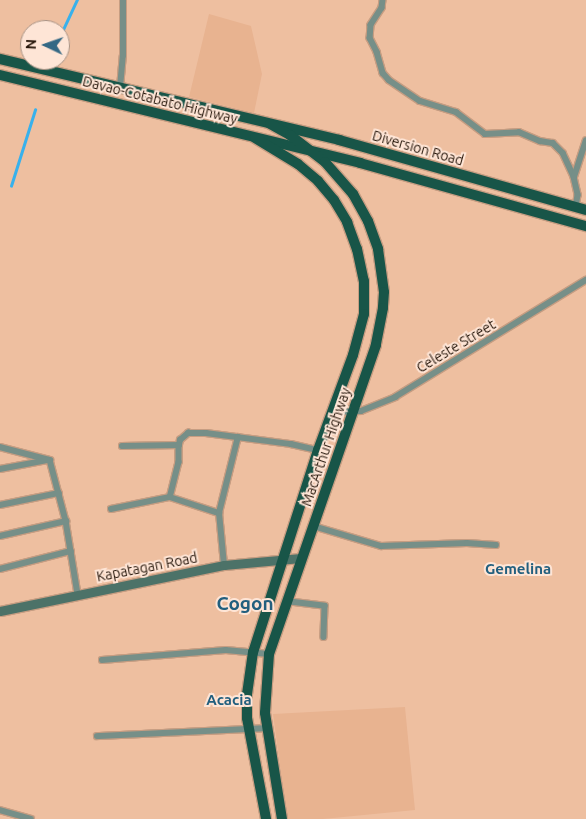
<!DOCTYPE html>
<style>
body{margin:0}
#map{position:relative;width:586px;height:819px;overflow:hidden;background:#eebfa0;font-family:Ubuntu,sans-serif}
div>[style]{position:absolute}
.built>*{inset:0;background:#e8b390}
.stream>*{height:2.5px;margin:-1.25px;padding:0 1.25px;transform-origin:1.25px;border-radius:1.25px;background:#38b1ec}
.roads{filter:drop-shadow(1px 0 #c69d82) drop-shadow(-1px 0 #c69d82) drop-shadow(0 1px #c69d82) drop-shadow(0 -1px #c69d82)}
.minor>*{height:5.5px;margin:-2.75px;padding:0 2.75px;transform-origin:2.75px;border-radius:2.75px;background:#768f88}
.secondary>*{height:9px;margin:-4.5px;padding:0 4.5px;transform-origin:4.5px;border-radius:4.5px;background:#4c7268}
.trunk>*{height:10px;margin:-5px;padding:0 5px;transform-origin:5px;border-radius:5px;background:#185548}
span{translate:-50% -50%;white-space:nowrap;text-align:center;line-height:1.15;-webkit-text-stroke:4px #fee5d6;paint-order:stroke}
.street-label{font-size:14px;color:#27170b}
.neighbourhood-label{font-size:15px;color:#225f7e;font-weight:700}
.district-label{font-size:19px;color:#225f7e;font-weight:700}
.north{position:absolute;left:20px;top:20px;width:50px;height:50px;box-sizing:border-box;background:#fee5d6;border:1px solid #a89385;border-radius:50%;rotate:273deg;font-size:14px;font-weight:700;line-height:20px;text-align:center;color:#27170b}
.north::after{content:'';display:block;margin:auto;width:18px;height:22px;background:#346884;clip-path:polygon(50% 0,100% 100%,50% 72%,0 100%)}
</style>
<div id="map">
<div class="built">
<i style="clip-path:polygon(209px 14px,251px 26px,262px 74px,254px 113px,189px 97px)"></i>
<i style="clip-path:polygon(405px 707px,415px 810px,323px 819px,287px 819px,273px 714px)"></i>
</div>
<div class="stream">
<i style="left:60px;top:36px;width:40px;rotate:-65deg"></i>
<i style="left:11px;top:186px;width:80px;rotate:-72.5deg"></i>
</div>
<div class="roads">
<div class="minor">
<i style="left:383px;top:0;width:8px;rotate:97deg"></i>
<i style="left:382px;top:8px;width:20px;rotate:123deg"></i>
<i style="left:371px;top:25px;width:13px;rotate:94deg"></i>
<i style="left:370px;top:38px;width:16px;rotate:63deg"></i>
<i style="left:377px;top:52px;width:22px;rotate:74deg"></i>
<i style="left:383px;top:73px;width:9px;rotate:49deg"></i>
<i style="left:389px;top:80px;width:37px;rotate:34deg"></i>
<i style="left:420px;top:101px;width:38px;rotate:17deg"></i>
<i style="left:456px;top:112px;width:36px;rotate:37deg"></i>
<i style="left:485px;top:134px;width:34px;rotate:-3deg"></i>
<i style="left:519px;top:132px;width:23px;rotate:23deg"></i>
<i style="left:540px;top:141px;width:13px;rotate:9deg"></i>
<i style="left:553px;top:143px;width:14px;rotate:45deg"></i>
<i style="left:563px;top:153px;width:26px;rotate:65deg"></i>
<i style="left:574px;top:177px;width:18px;rotate:77deg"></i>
<i style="left:578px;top:195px;width:13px;rotate:99deg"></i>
<i style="left:120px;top:88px;width:32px;rotate:-85deg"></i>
<i style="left:123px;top:56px;width:56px;rotate:-90deg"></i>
<i style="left:574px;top:177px;width:38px;rotate:-72deg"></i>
<i style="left:332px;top:412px;width:29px;rotate:-2deg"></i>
<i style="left:361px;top:411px;width:37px;rotate:-22deg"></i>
<i style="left:395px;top:397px;width:224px;rotate:-31.5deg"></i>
<i style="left:179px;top:445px;width:5px;rotate:-79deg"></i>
<i style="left:180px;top:440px;width:11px;rotate:-41deg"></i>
<i style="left:188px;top:433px;width:18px"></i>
<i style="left:206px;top:433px;width:86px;rotate:7.4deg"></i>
<i style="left:291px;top:444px;width:28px;rotate:13deg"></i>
<i style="left:122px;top:446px;width:57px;rotate:-1deg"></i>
<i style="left:179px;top:445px;width:17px;rotate:90deg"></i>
<i style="left:179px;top:462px;width:36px;rotate:104deg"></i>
<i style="left:0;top:447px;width:52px;rotate:14.6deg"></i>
<i style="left:50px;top:460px;width:63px;rotate:75.3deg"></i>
<i style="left:66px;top:521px;width:74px;rotate:80.7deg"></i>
<i style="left:0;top:469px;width:49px;rotate:-10.6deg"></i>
<i style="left:0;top:505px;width:60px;rotate:-11.5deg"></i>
<i style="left:111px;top:509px;width:60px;rotate:-11.5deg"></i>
<i style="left:170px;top:497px;width:52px;rotate:18.1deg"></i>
<i style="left:313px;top:526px;width:71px;rotate:16.4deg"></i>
<i style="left:381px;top:546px;width:86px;rotate:-2deg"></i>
<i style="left:467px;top:543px;width:29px;rotate:4deg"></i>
<i style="left:0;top:536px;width:68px;rotate:-12.8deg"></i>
<i style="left:224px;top:565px;width:52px;rotate:-95.5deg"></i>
<i style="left:219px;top:513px;width:78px;rotate:-76deg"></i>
<i style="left:0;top:569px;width:73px;rotate:-14.2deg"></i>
<i style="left:286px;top:601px;width:39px;rotate:7deg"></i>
<i style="left:325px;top:606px;width:31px;rotate:92deg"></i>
<i style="left:102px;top:660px;width:124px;rotate:-4.6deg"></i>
<i style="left:226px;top:650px;width:43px;rotate:5.3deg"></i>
<i style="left:97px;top:736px;width:169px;rotate:-2.7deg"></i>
<i style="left:0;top:810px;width:32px;rotate:16deg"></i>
</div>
<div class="secondary">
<i style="left:0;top:611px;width:229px;rotate:-11.6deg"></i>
<i style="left:224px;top:565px;width:77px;rotate:-5.2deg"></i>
</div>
<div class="trunk">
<i style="left:0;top:59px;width:349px;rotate:13.4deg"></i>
<i style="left:339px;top:140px;width:257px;rotate:15.8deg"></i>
<i style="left:0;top:75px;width:371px;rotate:13.7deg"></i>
<i style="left:360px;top:163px;width:235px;rotate:15.6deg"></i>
<i style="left:270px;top:124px;width:23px;rotate:29deg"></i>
<i style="left:290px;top:135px;width:44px;rotate:37.6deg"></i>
<i style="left:325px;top:162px;width:43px;rotate:48.8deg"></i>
<i style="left:353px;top:194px;width:31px;rotate:61deg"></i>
<i style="left:368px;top:221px;width:30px;rotate:70deg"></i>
<i style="left:378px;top:249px;width:43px;rotate:82.1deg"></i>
<i style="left:384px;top:292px;width:16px;rotate:94deg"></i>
<i style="left:383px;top:308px;width:38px;rotate:101deg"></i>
<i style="left:376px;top:345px;width:327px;rotate:109.1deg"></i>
<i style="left:269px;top:654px;width:59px;rotate:93.9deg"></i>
<i style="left:265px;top:713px;width:107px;rotate:80.9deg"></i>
<i style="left:255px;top:138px;width:50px;rotate:31.2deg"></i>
<i style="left:298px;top:164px;width:26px;rotate:40deg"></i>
<i style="left:318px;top:181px;width:25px;rotate:50deg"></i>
<i style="left:334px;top:200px;width:26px;rotate:59deg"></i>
<i style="left:347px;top:222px;width:29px;rotate:70deg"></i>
<i style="left:357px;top:249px;width:33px;rotate:78deg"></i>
<i style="left:364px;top:281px;width:33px;rotate:90deg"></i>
<i style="left:364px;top:314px;width:42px;rotate:105deg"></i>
<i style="left:353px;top:355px;width:101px;rotate:110.2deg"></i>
<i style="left:318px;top:450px;width:212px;rotate:107.8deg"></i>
<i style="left:253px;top:652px;width:42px;rotate:98.1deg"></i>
<i style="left:247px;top:694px;width:24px;rotate:90deg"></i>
<i style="left:247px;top:718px;width:103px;rotate:79.3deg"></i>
</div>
</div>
<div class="street-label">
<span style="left:160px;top:100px;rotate:14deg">Davao-Cotabato Highway</span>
<span style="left:418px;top:148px;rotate:16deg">Diversion Road</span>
<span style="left:456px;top:346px;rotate:-31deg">Celeste Street</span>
<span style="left:326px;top:447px;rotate:-71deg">MacArthur Highway</span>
<span style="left:147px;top:567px;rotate:-11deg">Kapatagan Road</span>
</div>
<div class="neighbourhood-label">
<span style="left:518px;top:569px">Gemelina</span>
<span style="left:229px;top:700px">Acacia</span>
</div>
<div class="district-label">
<span style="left:245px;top:604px">Cogon</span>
</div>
<div class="north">N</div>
</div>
